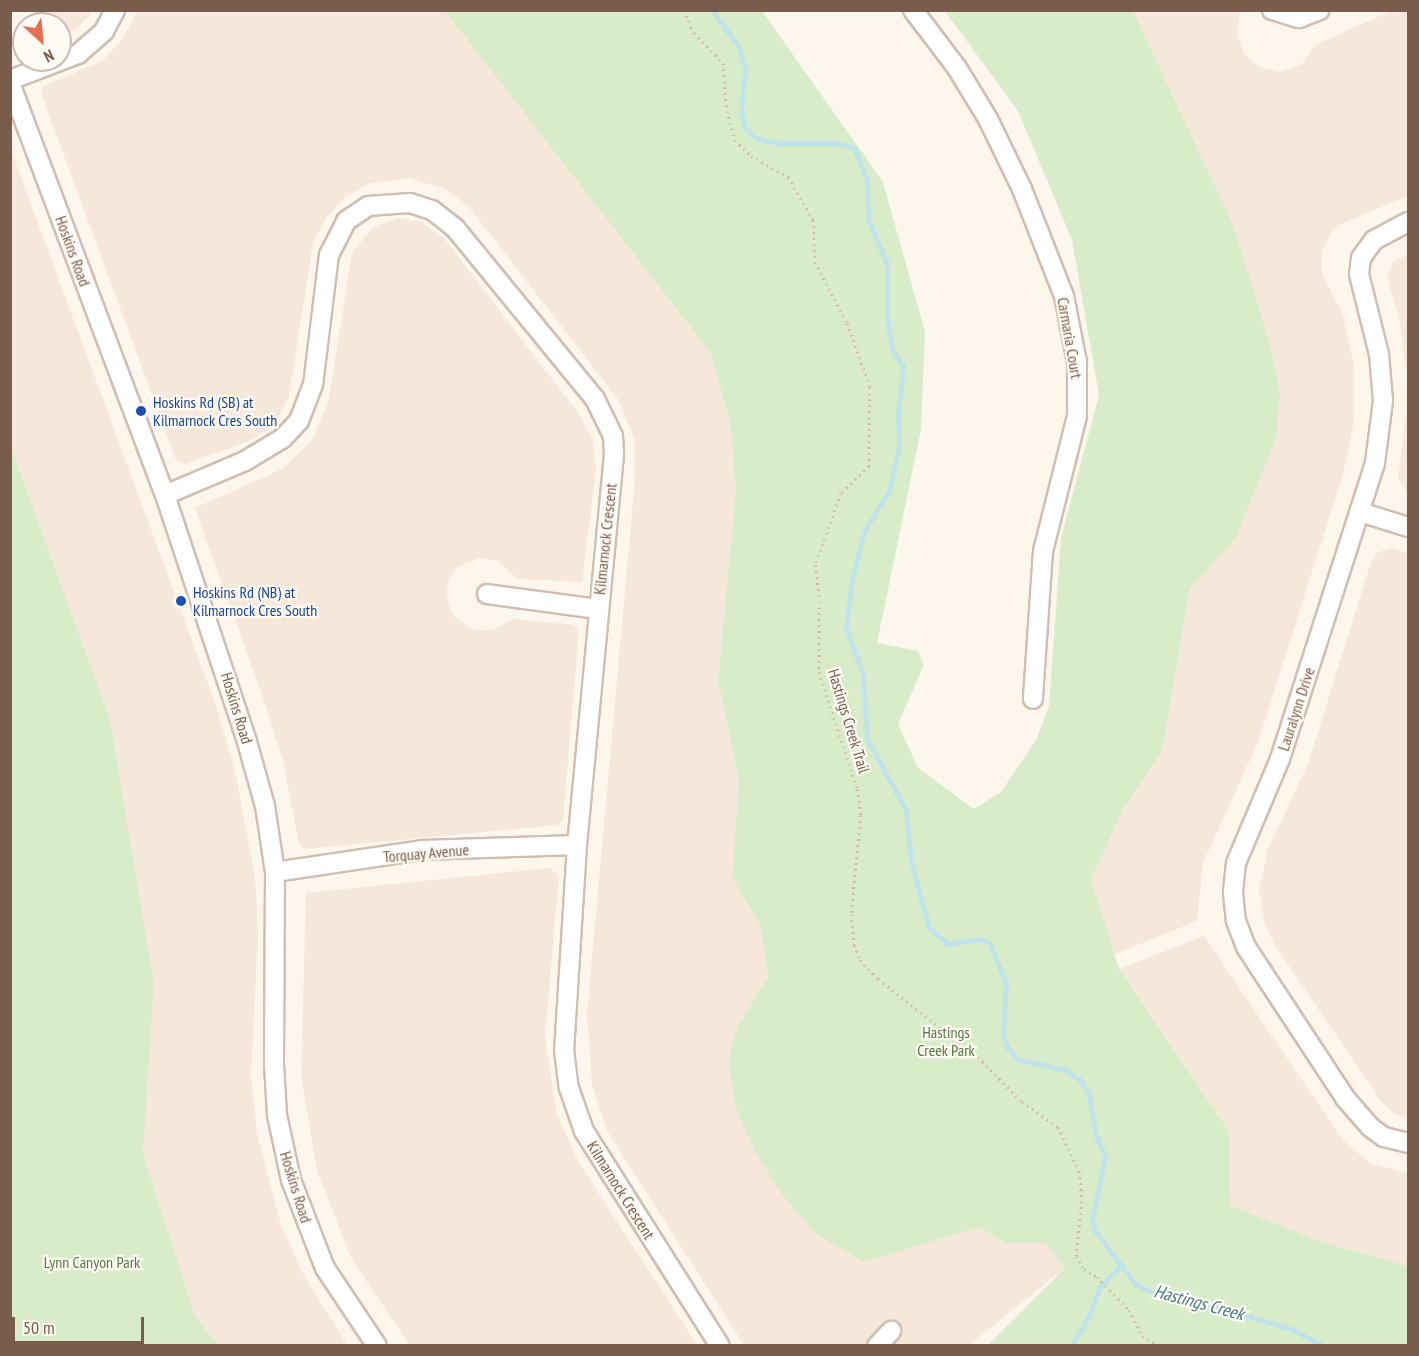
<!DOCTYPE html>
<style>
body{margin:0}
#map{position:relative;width:1419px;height:1356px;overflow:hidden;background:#fdf6ec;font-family:"PT Sans Narrow",sans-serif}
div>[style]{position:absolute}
.residential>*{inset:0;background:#f5e8da}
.green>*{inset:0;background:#d8ecc9}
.stream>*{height:5px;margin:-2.5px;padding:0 2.5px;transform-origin:2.5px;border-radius:2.5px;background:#bfe3e8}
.path>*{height:3px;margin-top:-1.5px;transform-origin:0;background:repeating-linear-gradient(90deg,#d9b8a5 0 1.5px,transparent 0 6px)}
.roads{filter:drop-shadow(2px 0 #d1beb0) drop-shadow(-2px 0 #d1beb0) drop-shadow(0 2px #d1beb0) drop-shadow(0 -2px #d1beb0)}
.minor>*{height:18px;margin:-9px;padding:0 9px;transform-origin:9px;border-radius:9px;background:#fff}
.dots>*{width:16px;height:16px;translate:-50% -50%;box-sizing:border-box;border:3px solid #fffaf3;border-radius:50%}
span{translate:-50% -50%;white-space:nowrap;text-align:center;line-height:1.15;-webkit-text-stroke:4.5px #fffaf3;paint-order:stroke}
.street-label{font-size:16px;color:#7a5c4d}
.transit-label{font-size:16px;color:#164399}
.left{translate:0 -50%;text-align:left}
.park-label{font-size:16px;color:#537a41}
.water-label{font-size:18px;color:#437c86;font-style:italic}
.frame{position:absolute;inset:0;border:12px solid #7a5c4d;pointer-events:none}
.north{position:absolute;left:12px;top:12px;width:60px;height:60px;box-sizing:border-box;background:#fffaf3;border:2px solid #cabbb1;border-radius:50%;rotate:154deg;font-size:16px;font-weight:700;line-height:24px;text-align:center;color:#7a5c4d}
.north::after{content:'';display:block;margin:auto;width:21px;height:27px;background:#e76f51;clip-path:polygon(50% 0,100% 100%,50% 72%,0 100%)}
.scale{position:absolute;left:12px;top:1317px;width:132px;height:27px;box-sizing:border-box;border:3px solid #7a5c4d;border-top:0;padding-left:8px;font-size:18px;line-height:21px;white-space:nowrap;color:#7a5c4d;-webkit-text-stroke:4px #fffaf3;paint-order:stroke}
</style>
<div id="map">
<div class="residential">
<i style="clip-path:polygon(34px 11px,34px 10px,93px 11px,78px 28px,60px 37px,60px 24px,35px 24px)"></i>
<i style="clip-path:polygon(138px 11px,445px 11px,710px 352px,730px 421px,736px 490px,718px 680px,739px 782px,732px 877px,761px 927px,768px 977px,739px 1024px,864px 1262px,979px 1227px,1005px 1243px,1046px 1243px,1065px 1268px,969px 1345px,744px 1345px,607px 1131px,592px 1085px,587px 1014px,635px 479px,635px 440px,617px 398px,468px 206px,445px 189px,409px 178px,371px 183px,346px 196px,326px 218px,313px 243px,289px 396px,280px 415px,267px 430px,249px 441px,185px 464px,176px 460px,41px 93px,44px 86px,102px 61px,121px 41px)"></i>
<i style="clip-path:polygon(1099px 11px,1240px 11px,1237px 34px,1244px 54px,1259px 67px,1279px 72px,1302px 64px,1315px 45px,1391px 11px,1408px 11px,1408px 196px,1341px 224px,1331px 233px,1321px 252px,1322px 274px,1343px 315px,1354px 366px,1354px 421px,1343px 474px,1258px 742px,1203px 863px,1197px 921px,1113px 955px,1091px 879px,1124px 808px,1162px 751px,1190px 587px)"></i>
<i style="clip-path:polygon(11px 150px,215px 703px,235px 770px,255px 878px,258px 935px,251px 1074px,257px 1134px,281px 1225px,302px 1272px,347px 1345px,218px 1345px,195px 1316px,143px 1153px,154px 985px,110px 719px,11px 447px)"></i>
<i style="clip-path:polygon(399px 218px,422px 222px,444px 238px,579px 414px,593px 439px,596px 470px,582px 582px,518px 579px,498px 561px,479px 558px,458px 567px,449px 579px,446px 594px,453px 616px,474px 630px,493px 630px,513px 619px,573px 625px,579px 629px,563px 820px,557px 825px,304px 849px,299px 844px,283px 761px,263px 698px,195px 508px,282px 469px,313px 439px,329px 398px,352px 253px,373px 227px)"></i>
<i style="clip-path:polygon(1408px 254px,1408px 380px,1399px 319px,1387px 277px,1394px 261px)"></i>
<i style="clip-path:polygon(1408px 400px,1408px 496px,1398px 477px)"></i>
<i style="clip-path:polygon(1392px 548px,1408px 553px,1408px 1118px,1393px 1113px,1381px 1101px,1274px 944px,1264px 921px,1259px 890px,1268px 849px,1308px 764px,1371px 562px,1378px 552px)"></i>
<i style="clip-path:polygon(550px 868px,559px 876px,545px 1037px,557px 1115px,579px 1163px,697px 1345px,410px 1345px,352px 1260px,317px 1171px,301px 1076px,306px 893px)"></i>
<i style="clip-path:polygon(1204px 936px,1342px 1139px,1370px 1163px,1408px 1173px,1408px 1266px,1322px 1242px,1230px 1205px,1229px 1131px,1119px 969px)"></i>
</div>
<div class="green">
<i style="clip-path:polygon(445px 11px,762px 11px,883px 182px,925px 332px,921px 429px,877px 643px,918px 651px,924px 665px,898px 724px,918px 768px,974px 809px,1001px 792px,1036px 740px,1049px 706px,1061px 538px,1099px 395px,1072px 240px,1018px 111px,945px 11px,1133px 11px,1234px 227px,1271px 348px,1280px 392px,1276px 439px,1235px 539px,1190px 588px,1162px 751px,1124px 808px,1091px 879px,1119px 969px,1229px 1131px,1230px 1205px,1322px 1242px,1408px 1266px,1408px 1345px,988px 1345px,1065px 1268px,1046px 1243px,1005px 1243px,979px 1227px,864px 1262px,816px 1234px,784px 1197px,757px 1155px,737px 1111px,729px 1069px,731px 1045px,739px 1024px,768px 977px,761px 927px,732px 877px,739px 782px,718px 680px,736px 490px,730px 421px,710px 352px)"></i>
<i style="clip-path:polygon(11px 447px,110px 719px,154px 985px,143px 1153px,195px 1316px,218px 1345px,11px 1345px)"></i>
</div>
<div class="stream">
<i style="left:712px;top:10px;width:46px;rotate:53.9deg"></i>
<i style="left:739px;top:47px;width:23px;rotate:75deg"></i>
<i style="left:745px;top:69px;width:43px;rotate:95.3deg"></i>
<i style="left:741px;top:112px;width:16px;rotate:76deg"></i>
<i style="left:745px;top:128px;width:17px;rotate:40deg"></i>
<i style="left:758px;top:139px;width:20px;rotate:11deg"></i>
<i style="left:778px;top:143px;width:60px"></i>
<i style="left:838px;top:143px;width:17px;rotate:17deg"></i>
<i style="left:854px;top:148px;width:35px;rotate:68deg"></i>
<i style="left:867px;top:181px;width:38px;rotate:88deg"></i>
<i style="left:868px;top:219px;width:49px;rotate:67.1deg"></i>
<i style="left:887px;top:264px;width:53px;rotate:90deg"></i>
<i style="left:887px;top:317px;width:33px;rotate:81deg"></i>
<i style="left:892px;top:350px;width:19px;rotate:55deg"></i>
<i style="left:903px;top:366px;width:48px;rotate:95.9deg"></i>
<i style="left:898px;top:414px;width:32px;rotate:88deg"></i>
<i style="left:899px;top:446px;width:46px;rotate:102.5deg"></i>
<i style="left:889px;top:491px;width:48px;rotate:121.4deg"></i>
<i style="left:864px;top:532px;width:49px;rotate:104.3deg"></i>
<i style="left:852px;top:579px;width:49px;rotate:97deg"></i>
<i style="left:846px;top:628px;width:49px;rotate:69.7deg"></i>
<i style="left:863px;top:674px;width:65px;rotate:86.5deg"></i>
<i style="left:867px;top:739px;width:81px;rotate:61.2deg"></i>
<i style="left:906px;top:810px;width:52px;rotate:84.5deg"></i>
<i style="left:911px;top:862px;width:68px;rotate:74.7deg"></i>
<i style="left:929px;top:928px;width:25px;rotate:40deg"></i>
<i style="left:948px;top:944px;width:32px;rotate:-9deg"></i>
<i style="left:980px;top:939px;width:9px;rotate:18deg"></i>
<i style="left:989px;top:942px;width:44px;rotate:67.5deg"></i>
<i style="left:1006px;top:983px;width:53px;rotate:93.2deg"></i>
<i style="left:1003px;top:1036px;width:12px;rotate:70deg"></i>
<i style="left:1007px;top:1047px;width:16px;rotate:50deg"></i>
<i style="left:1017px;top:1059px;width:50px;rotate:12.7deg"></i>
<i style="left:1066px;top:1070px;width:17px;rotate:36deg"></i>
<i style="left:1080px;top:1080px;width:17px;rotate:57deg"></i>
<i style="left:1089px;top:1094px;width:39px;rotate:81deg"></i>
<i style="left:1095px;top:1133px;width:26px;rotate:67deg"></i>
<i style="left:1105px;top:1157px;width:63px;rotate:101.8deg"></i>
<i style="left:1092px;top:1219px;width:14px;rotate:73deg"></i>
<i style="left:1096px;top:1232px;width:65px;rotate:53.1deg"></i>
<i style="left:1135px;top:1284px;width:29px;rotate:25deg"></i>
<i style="left:1161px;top:1296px;width:23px;rotate:2deg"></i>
<i style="left:1184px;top:1297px;width:112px;rotate:16.7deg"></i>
<i style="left:1291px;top:1329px;width:37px;rotate:27deg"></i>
<i style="left:1071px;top:1346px;width:35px;rotate:-59deg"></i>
<i style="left:1089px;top:1316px;width:30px;rotate:-70deg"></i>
<i style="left:1099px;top:1288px;width:30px;rotate:-46deg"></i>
</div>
<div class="path">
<i style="left:684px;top:10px;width:25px;rotate:67deg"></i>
<i style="left:694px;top:33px;width:42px;rotate:46deg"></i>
<i style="left:723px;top:63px;width:42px;rotate:85.9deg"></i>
<i style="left:726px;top:105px;width:36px;rotate:76deg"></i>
<i style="left:735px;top:140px;width:23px;rotate:45deg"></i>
<i style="left:751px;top:156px;width:43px;rotate:29.6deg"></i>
<i style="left:788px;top:177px;width:50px;rotate:59.8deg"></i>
<i style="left:813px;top:220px;width:42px;rotate:87.3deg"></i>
<i style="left:815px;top:262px;width:69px;rotate:62.3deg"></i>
<i style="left:847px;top:323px;width:68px;rotate:70.2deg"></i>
<i style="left:870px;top:387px;width:79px;rotate:90.7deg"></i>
<i style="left:869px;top:466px;width:39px;rotate:136deg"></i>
<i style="left:841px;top:493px;width:77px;rotate:109.9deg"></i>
<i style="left:815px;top:565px;width:30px;rotate:82deg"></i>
<i style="left:819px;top:595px;width:77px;rotate:90deg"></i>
<i style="left:819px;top:672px;width:123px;rotate:72deg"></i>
<i style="left:857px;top:789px;width:26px;rotate:81deg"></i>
<i style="left:861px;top:815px;width:100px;rotate:95.8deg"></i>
<i style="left:851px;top:914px;width:31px;rotate:84deg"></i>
<i style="left:854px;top:945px;width:16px;rotate:68deg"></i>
<i style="left:860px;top:960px;width:26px;rotate:47deg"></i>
<i style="left:878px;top:979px;width:127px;rotate:38deg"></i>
<i style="left:978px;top:1057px;width:63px;rotate:45.6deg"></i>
<i style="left:1022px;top:1102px;width:44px;rotate:34.8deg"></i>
<i style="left:1058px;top:1127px;width:49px;rotate:64.5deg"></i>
<i style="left:1079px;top:1171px;width:30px;rotate:84deg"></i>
<i style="left:1082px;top:1201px;width:55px;rotate:96.2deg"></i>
<i style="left:1076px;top:1256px;width:15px;rotate:58deg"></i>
<i style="left:1084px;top:1269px;width:15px;rotate:32deg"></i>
<i style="left:1097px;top:1277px;width:46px;rotate:45.9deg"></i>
<i style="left:1129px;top:1310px;width:29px;rotate:63deg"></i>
<i style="left:1142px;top:1336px;width:21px;rotate:29deg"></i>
</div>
<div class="roads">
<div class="minor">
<i style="left:913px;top:10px;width:73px;rotate:52.8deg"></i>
<i style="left:957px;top:68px;width:60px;rotate:58.7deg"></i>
<i style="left:988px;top:119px;width:78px;rotate:64.1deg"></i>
<i style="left:1022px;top:189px;width:115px;rotate:68.6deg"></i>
<i style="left:1064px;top:296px;width:67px;rotate:78.9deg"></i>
<i style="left:1077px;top:362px;width:54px;rotate:90deg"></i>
<i style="left:1077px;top:416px;width:139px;rotate:104.1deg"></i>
<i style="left:1043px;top:551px;width:148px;rotate:93.9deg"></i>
<i style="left:1272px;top:10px;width:28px;rotate:17deg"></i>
<i style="left:1299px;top:18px;width:22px;rotate:-21deg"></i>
<i style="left:10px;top:80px;width:73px;rotate:-20.9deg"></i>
<i style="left:78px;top:54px;width:35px;rotate:-41deg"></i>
<i style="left:104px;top:31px;width:24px;rotate:-62deg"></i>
<i style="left:10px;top:83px;width:440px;rotate:69.4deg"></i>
<i style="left:165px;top:495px;width:260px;rotate:71.6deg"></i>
<i style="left:247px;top:742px;width:66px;rotate:74.3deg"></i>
<i style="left:265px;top:806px;width:67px;rotate:81.4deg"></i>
<i style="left:275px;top:872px;width:192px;rotate:90.3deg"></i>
<i style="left:274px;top:1064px;width:51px;rotate:86.6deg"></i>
<i style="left:277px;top:1115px;width:66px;rotate:77.8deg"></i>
<i style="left:291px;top:1180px;width:94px;rotate:68.9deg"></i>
<i style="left:325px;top:1268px;width:94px;rotate:56.3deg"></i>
<i style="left:1408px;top:222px;width:38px;rotate:152deg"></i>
<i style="left:1374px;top:240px;width:22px;rotate:126deg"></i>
<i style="left:1361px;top:258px;width:16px;rotate:97deg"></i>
<i style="left:1359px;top:274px;width:82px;rotate:76deg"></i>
<i style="left:1379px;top:354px;width:47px;rotate:85.1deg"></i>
<i style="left:1383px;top:401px;width:63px;rotate:97.4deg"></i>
<i style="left:1375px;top:463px;width:311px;rotate:107.8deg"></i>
<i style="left:1280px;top:759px;width:113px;rotate:112.9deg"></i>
<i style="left:1236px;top:863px;width:30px;rotate:96deg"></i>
<i style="left:1233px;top:893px;width:28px;rotate:84deg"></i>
<i style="left:1236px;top:921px;width:28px;rotate:69deg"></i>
<i style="left:1246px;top:947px;width:181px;rotate:56.7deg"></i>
<i style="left:1345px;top:1098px;width:38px;rotate:49deg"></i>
<i style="left:1370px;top:1127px;width:17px;rotate:36deg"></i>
<i style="left:1384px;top:1137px;width:25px;rotate:14deg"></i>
<i style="left:165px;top:495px;width:87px;rotate:-23deg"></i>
<i style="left:245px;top:461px;width:44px;rotate:-31.2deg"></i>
<i style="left:283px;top:438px;width:23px;rotate:-47deg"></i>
<i style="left:299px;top:421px;width:39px;rotate:-69deg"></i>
<i style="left:313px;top:385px;width:131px;rotate:-83deg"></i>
<i style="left:329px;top:255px;width:38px;rotate:-63deg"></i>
<i style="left:346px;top:221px;width:27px;rotate:-34deg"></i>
<i style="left:368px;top:206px;width:42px;rotate:-4.1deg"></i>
<i style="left:410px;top:203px;width:23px;rotate:18deg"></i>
<i style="left:432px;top:210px;width:29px;rotate:38deg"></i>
<i style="left:455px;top:228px;width:221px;rotate:50.7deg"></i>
<i style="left:595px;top:399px;width:41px;rotate:64.1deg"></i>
<i style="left:613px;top:436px;width:18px;rotate:87deg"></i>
<i style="left:614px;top:454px;width:393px;rotate:95.4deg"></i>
<i style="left:577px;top:845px;width:205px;rotate:93.6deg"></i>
<i style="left:564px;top:1050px;width:38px;rotate:83deg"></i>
<i style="left:569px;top:1088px;width:46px;rotate:70.8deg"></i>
<i style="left:584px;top:1131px;width:254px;rotate:57.7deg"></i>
<i style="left:1360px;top:512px;width:50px;rotate:17.4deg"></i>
<i style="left:487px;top:594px;width:112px;rotate:7.7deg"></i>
<i style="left:275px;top:872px;width:150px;rotate:-8.5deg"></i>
<i style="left:423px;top:850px;width:154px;rotate:-1.9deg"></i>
<i style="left:877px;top:1346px;width:21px;rotate:-47deg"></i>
</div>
</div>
<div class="dots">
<i style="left:141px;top:411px;background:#1a4fb4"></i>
<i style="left:181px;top:601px;background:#1a4fb4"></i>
</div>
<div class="street-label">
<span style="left:73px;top:251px;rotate:70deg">Hoskins Road</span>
<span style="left:1070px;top:338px;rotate:80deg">Carmaria Court</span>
<span style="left:605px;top:539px;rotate:-84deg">Kilmarnock Crescent</span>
<span style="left:237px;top:708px;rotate:73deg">Hoskins Road</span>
<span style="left:1296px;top:709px;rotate:-72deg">Lauralynn Drive</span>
<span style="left:849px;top:721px;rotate:73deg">Hastings Creek Trail</span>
<span style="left:426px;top:853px;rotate:-5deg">Torquay Avenue</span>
<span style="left:296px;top:1187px;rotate:73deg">Hoskins Road</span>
<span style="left:621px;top:1190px;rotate:58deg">Kilmarnock Crescent</span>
</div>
<div class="transit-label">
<span class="left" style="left:153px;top:411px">Hoskins Rd (SB) at<br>Kilmarnock Cres South</span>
<span class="left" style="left:193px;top:601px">Hoskins Rd (NB) at<br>Kilmarnock Cres South</span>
</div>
<div class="park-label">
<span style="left:946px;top:1041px">Hastings<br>Creek Park</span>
<span style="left:92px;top:1262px">Lynn Canyon Park</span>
</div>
<div class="water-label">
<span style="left:1199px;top:1303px;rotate:15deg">Hastings Creek</span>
</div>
<div class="frame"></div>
<div class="north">N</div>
<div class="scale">50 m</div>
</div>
